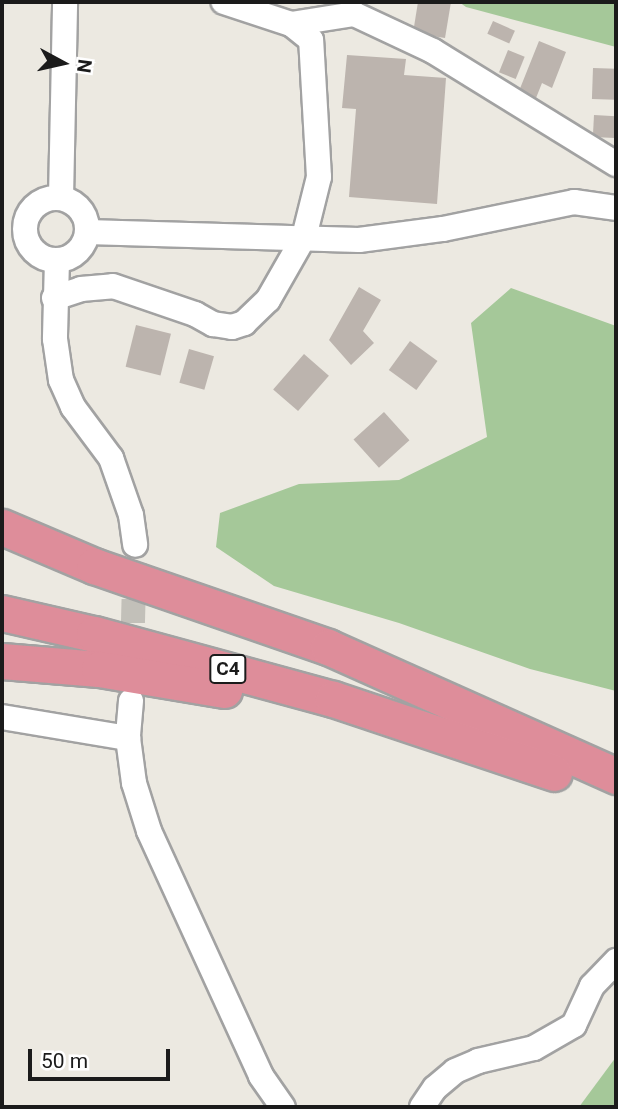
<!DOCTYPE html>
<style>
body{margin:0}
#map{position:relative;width:618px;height:1109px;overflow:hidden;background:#ece9e1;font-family:Roboto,sans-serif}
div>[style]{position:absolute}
.forest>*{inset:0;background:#a5c899}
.building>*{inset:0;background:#bcb4ae;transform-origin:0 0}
.minor-tunnel>*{height:24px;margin-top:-12px;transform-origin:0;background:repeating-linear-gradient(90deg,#c2c0b9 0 24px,transparent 0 36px)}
.roads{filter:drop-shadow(2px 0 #a2a2a2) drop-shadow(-2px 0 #a2a2a2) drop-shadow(0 2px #a2a2a2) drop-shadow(0 -2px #a2a2a2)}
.minor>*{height:24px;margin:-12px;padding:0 12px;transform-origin:12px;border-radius:12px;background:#fff}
.minor>.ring{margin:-12px;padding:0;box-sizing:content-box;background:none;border:24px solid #fff;border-radius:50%}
.highway>*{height:35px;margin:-17.5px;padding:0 17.5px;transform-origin:17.5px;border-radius:17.5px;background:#de8d9a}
span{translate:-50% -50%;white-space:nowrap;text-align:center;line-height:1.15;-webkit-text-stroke:5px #fff;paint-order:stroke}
.shield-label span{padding:2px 5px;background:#fff;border:2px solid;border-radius:5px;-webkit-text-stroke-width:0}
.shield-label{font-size:19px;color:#1b1b1b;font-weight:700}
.frame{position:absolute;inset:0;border:4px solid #1b1b1b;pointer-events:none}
.north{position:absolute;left:28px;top:28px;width:70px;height:70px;-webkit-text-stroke:5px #fff;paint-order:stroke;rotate:98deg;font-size:19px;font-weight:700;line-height:28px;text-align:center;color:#1b1b1b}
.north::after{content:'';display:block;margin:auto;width:24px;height:32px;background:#1b1b1b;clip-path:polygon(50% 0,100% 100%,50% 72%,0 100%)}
.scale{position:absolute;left:28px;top:1049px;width:142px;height:32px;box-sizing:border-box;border:4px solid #1b1b1b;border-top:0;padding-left:9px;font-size:21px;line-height:24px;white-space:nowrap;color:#1b1b1b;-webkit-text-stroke:5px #fff;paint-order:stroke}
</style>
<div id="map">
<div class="forest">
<i style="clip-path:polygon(459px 2px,616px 2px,616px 47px,466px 7px)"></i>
<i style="clip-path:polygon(511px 288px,616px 326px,616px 691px,530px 669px,399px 623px,274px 586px,216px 547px,220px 513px,299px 484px,399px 480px,487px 437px,471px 323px)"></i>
<i style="clip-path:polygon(616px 1057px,616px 1107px,579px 1107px)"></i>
</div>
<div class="building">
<i style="clip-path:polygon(418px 2px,451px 2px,445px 38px,413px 33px)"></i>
<i style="left:493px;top:21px;width:24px;height:14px;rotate:24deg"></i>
<i style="clip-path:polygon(539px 41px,566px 52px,552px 88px,542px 83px,536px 98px,519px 91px)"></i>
<i style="left:508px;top:50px;width:18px;height:24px;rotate:22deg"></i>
<i style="clip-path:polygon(347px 55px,406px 59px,404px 75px,446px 78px,437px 204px,349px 197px,356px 109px,342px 108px)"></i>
<i style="left:593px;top:68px;width:23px;height:31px;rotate:2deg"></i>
<i style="left:594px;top:115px;width:22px;height:22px;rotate:3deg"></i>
<i style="clip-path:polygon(359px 287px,381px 300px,363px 331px,374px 343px,351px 365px,329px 340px)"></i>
<i style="left:136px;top:325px;width:36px;height:43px;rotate:14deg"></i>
<i style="left:410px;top:341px;width:34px;height:36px;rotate:36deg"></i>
<i style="left:189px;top:349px;width:26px;height:35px;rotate:16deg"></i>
<i style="left:304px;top:354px;width:33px;height:47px;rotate:41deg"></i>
<i style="left:384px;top:412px;width:38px;height:41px;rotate:48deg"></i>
</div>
<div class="minor-tunnel">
<i style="left:132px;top:659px;width:114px;rotate:-88.5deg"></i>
</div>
<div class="roads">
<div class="minor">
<i style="left:291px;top:24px;width:64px;rotate:-9deg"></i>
<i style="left:354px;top:14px;width:87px;rotate:25.1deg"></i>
<i style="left:433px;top:51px;width:215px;rotate:31.7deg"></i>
<i class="ring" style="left:25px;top:198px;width:38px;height:38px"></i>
<i style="left:61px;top:198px;width:196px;rotate:-88.8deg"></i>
<i style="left:87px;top:232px;width:272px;rotate:1.7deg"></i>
<i style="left:359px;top:240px;width:85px;rotate:-7.5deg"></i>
<i style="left:443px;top:229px;width:134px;rotate:-11.6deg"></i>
<i style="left:574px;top:202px;width:42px;rotate:8.1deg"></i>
<i style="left:57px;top:260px;width:79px;rotate:91.5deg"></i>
<i style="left:55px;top:339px;width:41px;rotate:81.7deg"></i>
<i style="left:61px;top:380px;width:30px;rotate:66deg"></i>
<i style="left:73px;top:407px;width:64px;rotate:53.3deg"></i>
<i style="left:111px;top:458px;width:60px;rotate:70.7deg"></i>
<i style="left:131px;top:515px;width:30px;rotate:82deg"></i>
<i style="left:54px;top:298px;width:28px;rotate:-18deg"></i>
<i style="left:81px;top:289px;width:32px;rotate:-5deg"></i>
<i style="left:113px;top:286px;width:87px;rotate:18.9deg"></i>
<i style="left:195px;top:314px;width:21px;rotate:29deg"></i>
<i style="left:213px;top:324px;width:19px;rotate:9deg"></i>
<i style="left:232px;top:327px;width:13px;rotate:-18deg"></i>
<i style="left:244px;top:323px;width:33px;rotate:-44deg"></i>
<i style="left:268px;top:300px;width:73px;rotate:-60.3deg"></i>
<i style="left:304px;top:237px;width:62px;rotate:-76deg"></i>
<i style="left:319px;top:177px;width:137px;rotate:-93.3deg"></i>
<i style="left:311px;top:40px;width:26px;rotate:-141deg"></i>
<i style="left:291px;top:24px;width:71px;rotate:-161.8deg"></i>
<i style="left:131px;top:701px;width:37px;rotate:95deg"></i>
<i style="left:128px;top:738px;width:45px;rotate:82.4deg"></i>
<i style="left:134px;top:783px;width:50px;rotate:72.6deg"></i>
<i style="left:149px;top:831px;width:269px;rotate:65.4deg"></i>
<i style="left:261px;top:1076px;width:38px;rotate:55deg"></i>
<i style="left:2px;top:717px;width:128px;rotate:9.5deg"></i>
<i style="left:422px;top:1107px;width:23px;rotate:-56deg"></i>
<i style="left:435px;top:1088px;width:26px;rotate:-40deg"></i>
<i style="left:455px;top:1071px;width:25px;rotate:-23deg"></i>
<i style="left:478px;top:1061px;width:57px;rotate:-13.1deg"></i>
<i style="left:534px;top:1048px;width:46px;rotate:-29.9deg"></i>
<i style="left:574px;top:1025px;width:43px;rotate:-65.2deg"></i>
<i style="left:592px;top:986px;width:35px;rotate:-46deg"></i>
</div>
<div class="highway">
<i style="left:2px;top:527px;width:100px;rotate:23deg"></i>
<i style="left:94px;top:566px;width:248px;rotate:19.1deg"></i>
<i style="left:328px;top:647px;width:316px;rotate:24.1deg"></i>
<i style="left:2px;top:613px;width:94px;rotate:12.9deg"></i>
<i style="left:94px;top:634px;width:248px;rotate:15.2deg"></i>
<i style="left:333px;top:699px;width:233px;rotate:18.5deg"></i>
<i style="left:2px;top:661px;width:97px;rotate:4.7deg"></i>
<i style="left:99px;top:669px;width:127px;rotate:9.5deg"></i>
</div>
</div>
<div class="shield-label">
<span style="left:228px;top:669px">C4</span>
</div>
<div class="frame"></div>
<div class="north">N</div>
<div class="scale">50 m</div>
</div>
